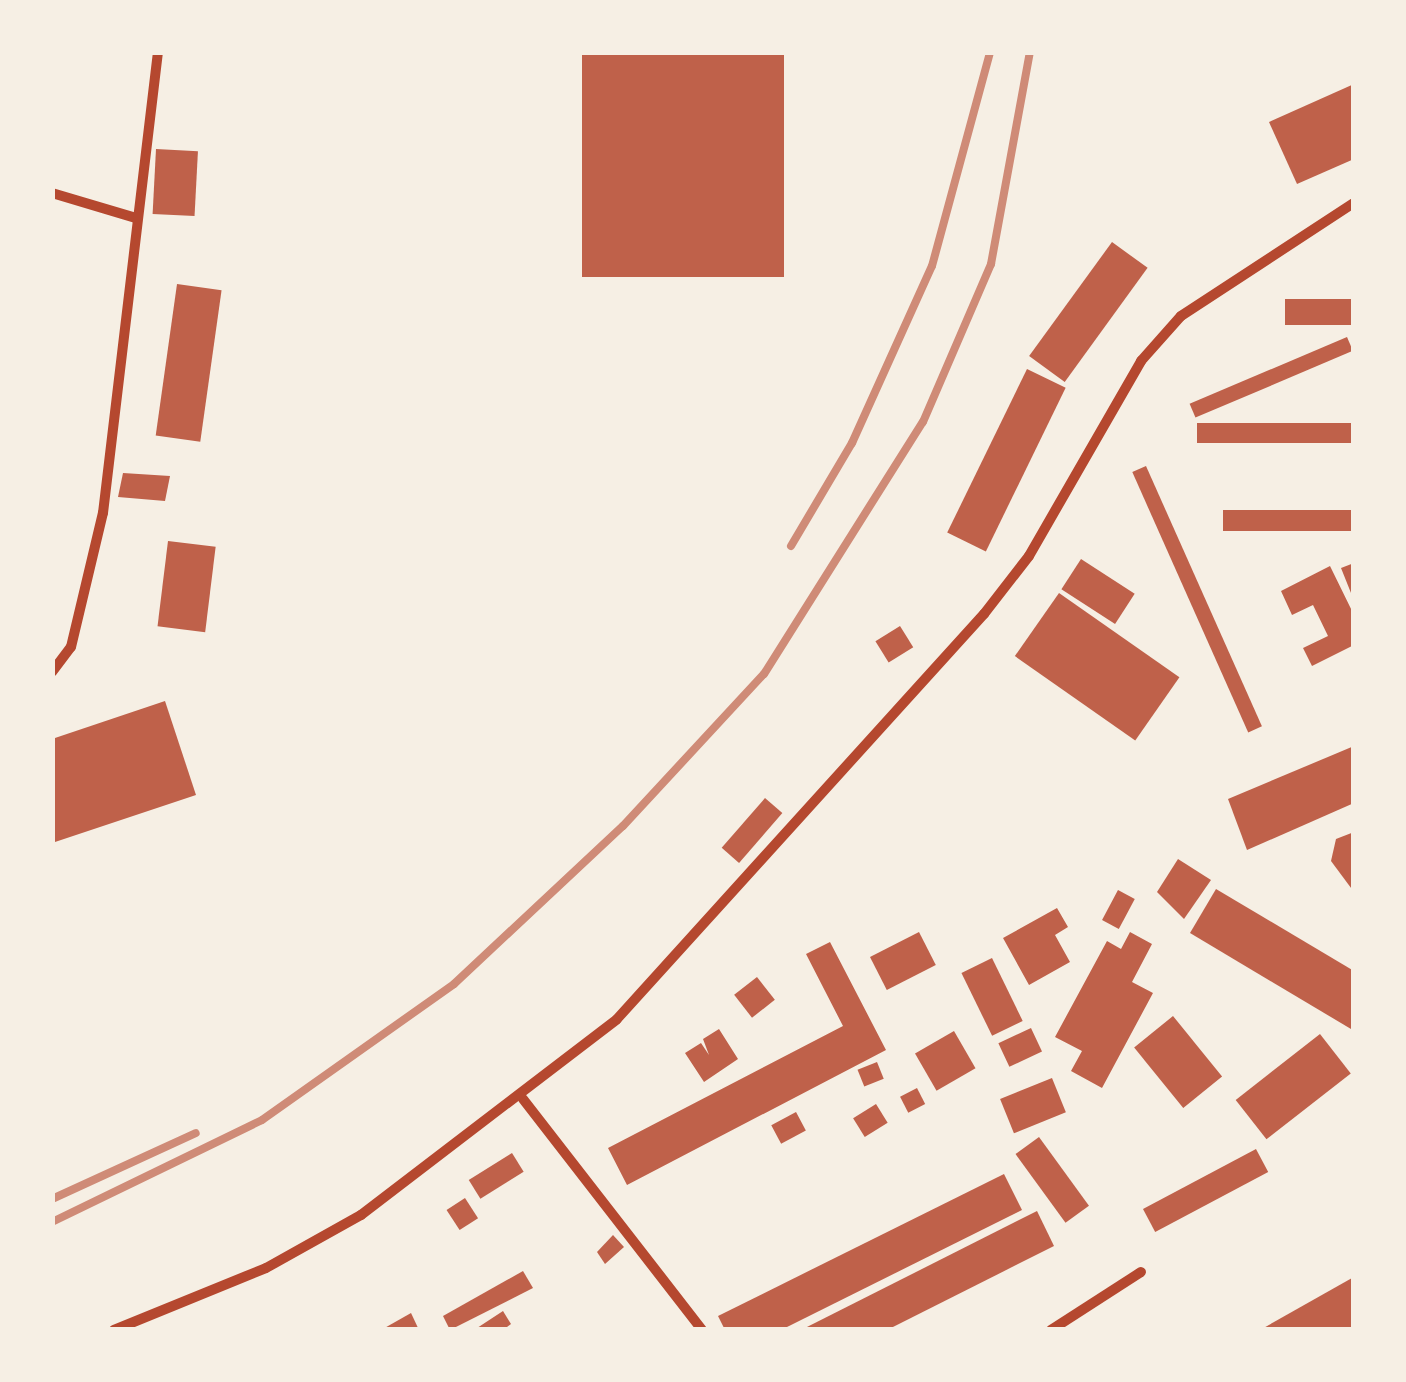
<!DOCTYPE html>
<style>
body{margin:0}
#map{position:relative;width:1406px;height:1382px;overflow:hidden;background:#f6efe4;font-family:Montserrat,sans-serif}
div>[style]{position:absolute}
.building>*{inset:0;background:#bf614a;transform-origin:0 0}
.minor>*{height:10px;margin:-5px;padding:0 5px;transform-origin:5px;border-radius:5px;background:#b5482f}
.rail>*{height:8px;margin:-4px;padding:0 4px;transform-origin:4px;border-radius:4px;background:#cf8b77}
span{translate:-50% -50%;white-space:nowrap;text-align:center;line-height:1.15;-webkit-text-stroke:9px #f6efe4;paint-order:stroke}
.frame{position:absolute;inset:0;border:55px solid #f6efe4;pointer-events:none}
</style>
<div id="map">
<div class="building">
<i style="left:582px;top:52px;width:202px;height:225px"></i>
<i style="clip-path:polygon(1354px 84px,1354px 159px,1297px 184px,1269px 122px)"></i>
<i style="left:156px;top:149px;width:42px;height:65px;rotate:3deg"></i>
<i style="left:1112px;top:242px;width:44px;height:141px;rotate:36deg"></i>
<i style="left:177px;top:284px;width:45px;height:153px;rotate:8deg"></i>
<i style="left:1354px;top:299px;width:26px;height:69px;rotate:90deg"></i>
<i style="left:1347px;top:337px;width:15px;height:171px;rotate:67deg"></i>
<i style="left:1027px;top:369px;width:43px;height:182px;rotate:26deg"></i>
<i style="left:1354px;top:423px;width:20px;height:157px;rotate:90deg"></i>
<i style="left:1146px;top:466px;width:285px;height:15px;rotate:66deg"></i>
<i style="clip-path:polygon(123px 473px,170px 476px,165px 501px,118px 497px)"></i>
<i style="left:1354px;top:510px;width:21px;height:131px;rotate:90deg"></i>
<i style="left:168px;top:541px;width:48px;height:86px;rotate:7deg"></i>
<i style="left:1081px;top:559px;width:64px;height:36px;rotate:33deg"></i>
<i style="clip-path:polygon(1354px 563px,1354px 598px,1353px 598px,1341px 568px)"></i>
<i style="clip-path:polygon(1330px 566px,1354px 615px,1354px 645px,1312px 666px,1303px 648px,1328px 636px,1313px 605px,1292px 615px,1281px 591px)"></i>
<i style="left:1059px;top:593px;width:147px;height:77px;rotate:35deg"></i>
<i style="left:900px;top:626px;width:25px;height:29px;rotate:58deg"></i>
<i style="clip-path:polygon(165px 701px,196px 795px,52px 843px,52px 739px)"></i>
<i style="clip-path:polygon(1354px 746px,1354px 803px,1247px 850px,1228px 799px)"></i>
<i style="left:765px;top:798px;width:23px;height:66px;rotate:41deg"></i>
<i style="clip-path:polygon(1354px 832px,1354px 892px,1331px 861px,1336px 839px)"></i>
<i style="clip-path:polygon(1178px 859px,1211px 880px,1184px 919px,1157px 892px)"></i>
<i style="clip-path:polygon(1216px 889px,1354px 971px,1351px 1029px,1190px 933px)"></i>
<i style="left:1118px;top:890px;width:19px;height:34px;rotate:28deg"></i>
<i style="clip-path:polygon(1057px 908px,1068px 927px,1055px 935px,1070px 962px,1029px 985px,1003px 938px)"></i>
<i style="left:919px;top:932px;width:37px;height:55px;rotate:63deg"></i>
<i style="clip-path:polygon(1130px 932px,1152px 944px,1132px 982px,1153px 993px,1102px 1088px,1071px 1071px,1082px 1051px,1055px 1037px,1107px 941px,1121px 949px)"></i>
<i style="clip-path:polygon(830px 942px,886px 1050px,627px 1185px,608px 1148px,843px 1026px,806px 954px)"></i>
<i style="left:992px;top:958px;width:70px;height:34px;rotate:64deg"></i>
<i style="left:757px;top:977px;width:29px;height:29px;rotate:52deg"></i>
<i style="left:1173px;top:1016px;width:78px;height:50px;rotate:51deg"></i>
<i style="left:1031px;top:1028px;width:26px;height:36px;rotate:65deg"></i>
<i style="clip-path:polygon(719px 1029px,738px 1059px,704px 1082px,685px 1053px,701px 1043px,709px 1055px,703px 1039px)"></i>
<i style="left:954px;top:1031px;width:43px;height:45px;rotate:60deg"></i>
<i style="left:1320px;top:1034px;width:50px;height:107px;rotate:52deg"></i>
<i style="left:877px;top:1062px;width:18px;height:21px;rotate:68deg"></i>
<i style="left:1052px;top:1078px;width:37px;height:56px;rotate:68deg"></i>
<i style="left:917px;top:1088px;width:18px;height:19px;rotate:63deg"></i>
<i style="left:876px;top:1104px;width:22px;height:27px;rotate:58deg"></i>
<i style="left:796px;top:1112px;width:21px;height:28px;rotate:62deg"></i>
<i style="left:1039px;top:1137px;width:85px;height:29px;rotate:54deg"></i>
<i style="left:1256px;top:1149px;width:26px;height:128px;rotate:62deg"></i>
<i style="left:512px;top:1153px;width:22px;height:51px;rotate:58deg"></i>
<i style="clip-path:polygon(1004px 1174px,1022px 1210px,781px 1330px,725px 1330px,718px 1316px)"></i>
<i style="left:465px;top:1198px;width:24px;height:22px;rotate:57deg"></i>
<i style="clip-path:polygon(1037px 1211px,1054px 1246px,887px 1330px,801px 1330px)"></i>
<i style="clip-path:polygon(613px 1235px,624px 1247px,605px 1264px,597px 1252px)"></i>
<i style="clip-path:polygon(523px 1271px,533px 1288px,450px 1330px,443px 1316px)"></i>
<i style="clip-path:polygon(1352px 1278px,1354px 1330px,1260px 1330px)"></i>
<i style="clip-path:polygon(503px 1311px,511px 1324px,503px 1330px,474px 1330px)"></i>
<i style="clip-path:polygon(411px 1313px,419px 1330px,381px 1330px)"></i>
</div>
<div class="minor">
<i style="left:52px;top:193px;width:88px;rotate:16.6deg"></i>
<i style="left:52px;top:672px;width:31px;rotate:-53deg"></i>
<i style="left:71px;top:647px;width:138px;rotate:-76.6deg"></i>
<i style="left:103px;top:513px;width:464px;rotate:-83.2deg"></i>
<i style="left:523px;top:1099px;width:292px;rotate:52.2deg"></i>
<i style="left:114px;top:1330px;width:164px;rotate:-22.2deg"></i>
<i style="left:266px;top:1268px;width:109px;rotate:-29.2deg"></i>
<i style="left:361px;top:1215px;width:322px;rotate:-37.4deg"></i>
<i style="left:617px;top:1019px;width:547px;rotate:-47.82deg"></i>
<i style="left:984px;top:614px;width:73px;rotate:-52.2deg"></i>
<i style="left:1029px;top:556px;width:225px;rotate:-60.1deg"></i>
<i style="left:1141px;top:361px;width:60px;rotate:-48.4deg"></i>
<i style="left:1181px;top:316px;width:207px;rotate:-33.2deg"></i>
<i style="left:1051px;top:1330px;width:107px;rotate:-32.8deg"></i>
</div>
<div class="rail">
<i style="left:791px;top:546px;width:120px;rotate:-59.4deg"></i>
<i style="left:852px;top:443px;width:194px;rotate:-65.7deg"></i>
<i style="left:932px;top:266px;width:222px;rotate:-74.8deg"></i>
<i style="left:52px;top:1199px;width:158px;rotate:-24.6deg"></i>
<i style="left:52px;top:1222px;width:233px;rotate:-25.9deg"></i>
<i style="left:262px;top:1120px;width:235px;rotate:-35.3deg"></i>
<i style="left:454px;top:984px;width:231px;rotate:-43.1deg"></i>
<i style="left:623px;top:826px;width:207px;rotate:-47.2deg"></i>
<i style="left:764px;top:674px;width:298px;rotate:-57.8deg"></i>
<i style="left:923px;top:422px;width:172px;rotate:-66.7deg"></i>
<i style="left:991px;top:264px;width:216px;rotate:-79.6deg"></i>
</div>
<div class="frame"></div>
</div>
